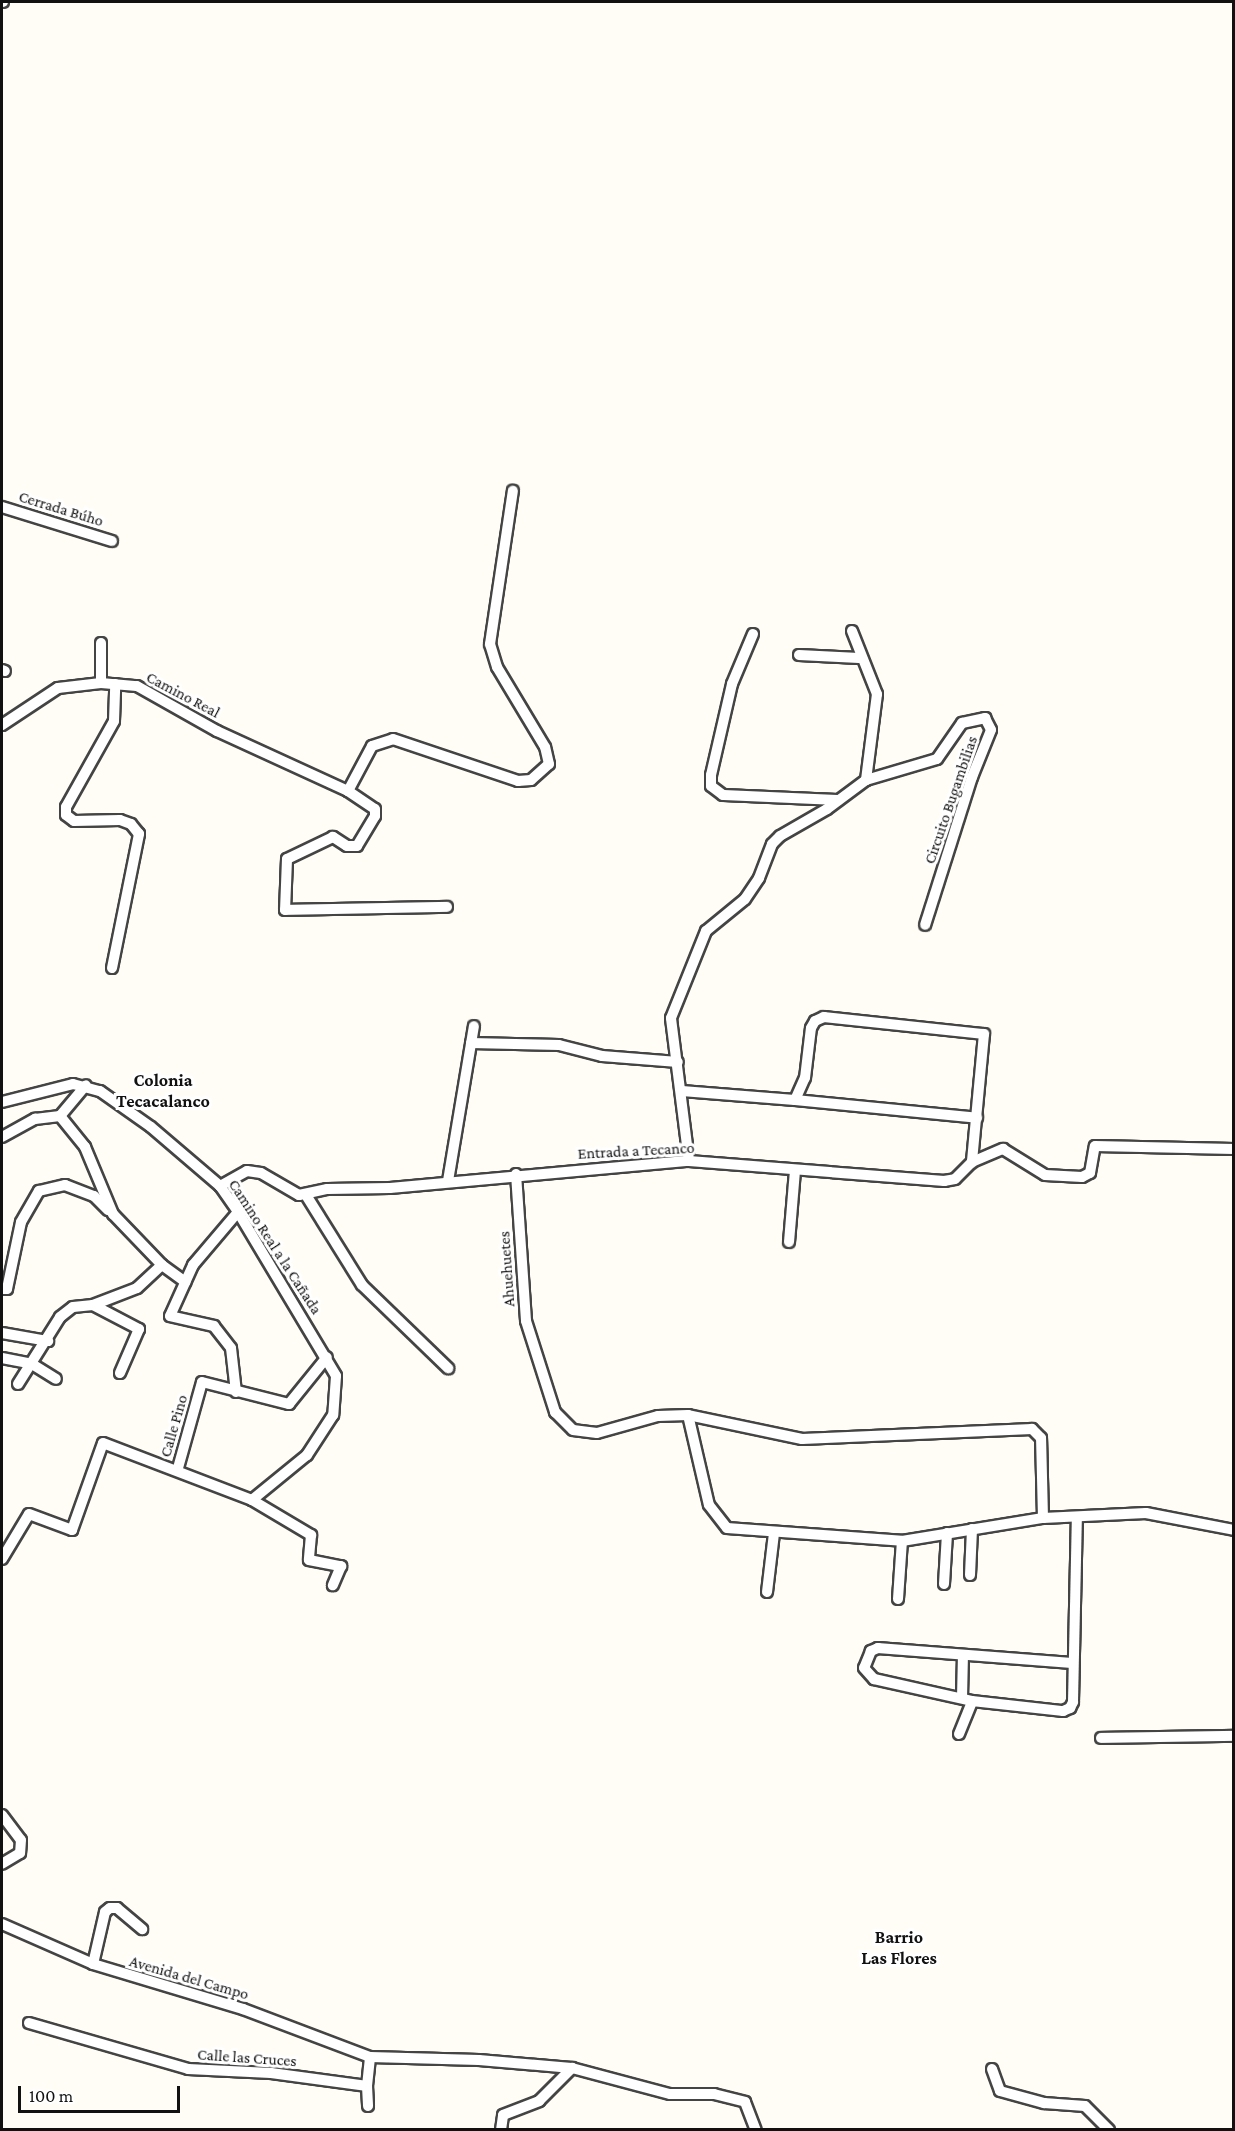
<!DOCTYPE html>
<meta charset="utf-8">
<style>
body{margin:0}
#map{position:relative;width:1235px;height:2131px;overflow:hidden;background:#fffdf5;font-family:"Crimson Pro",serif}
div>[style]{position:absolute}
.roads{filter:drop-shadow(2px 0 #444) drop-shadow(-2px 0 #444) drop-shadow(0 2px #444) drop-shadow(0 -2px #444)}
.minor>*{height:10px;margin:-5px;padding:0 5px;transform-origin:5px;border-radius:5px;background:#fff}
span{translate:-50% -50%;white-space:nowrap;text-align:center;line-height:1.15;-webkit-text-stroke:6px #fff;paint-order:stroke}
.street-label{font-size:16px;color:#111}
.neighbourhood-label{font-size:18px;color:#111;font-weight:700}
.frame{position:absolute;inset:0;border:3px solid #111;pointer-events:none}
.scale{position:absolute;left:18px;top:2086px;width:162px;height:27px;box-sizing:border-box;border:3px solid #111;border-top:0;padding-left:8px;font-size:18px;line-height:21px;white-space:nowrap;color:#111;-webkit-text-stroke:4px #fff;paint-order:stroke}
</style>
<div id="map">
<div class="roads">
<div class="minor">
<i style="left:2px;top:2px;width:1px"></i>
<i style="left:2px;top:507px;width:115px;rotate:17.2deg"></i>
<i style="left:852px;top:631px;width:68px;rotate:68.4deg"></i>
<i style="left:877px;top:694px;width:87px;rotate:97.3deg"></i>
<i style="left:753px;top:634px;width:54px;rotate:112.8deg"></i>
<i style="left:732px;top:684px;width:93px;rotate:103deg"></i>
<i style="left:711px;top:775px;width:11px;rotate:90deg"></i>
<i style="left:711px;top:786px;width:15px;rotate:37deg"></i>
<i style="left:723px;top:795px;width:115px;rotate:2.5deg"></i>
<i style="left:799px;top:655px;width:60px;rotate:2.9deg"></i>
<i style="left:2px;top:670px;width:3px;rotate:18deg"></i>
<i style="left:101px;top:683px;width:40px;rotate:-90deg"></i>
<i style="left:2px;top:725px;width:67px;rotate:-33.5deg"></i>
<i style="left:58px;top:688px;width:43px;rotate:-6.6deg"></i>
<i style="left:101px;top:683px;width:36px;rotate:5deg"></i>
<i style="left:137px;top:686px;width:92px;rotate:29.4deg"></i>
<i style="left:217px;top:731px;width:144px;rotate:24.6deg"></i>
<i style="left:348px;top:791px;width:32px;rotate:34deg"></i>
<i style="left:375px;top:809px;width:7px;rotate:90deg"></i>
<i style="left:375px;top:816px;width:35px;rotate:121deg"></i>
<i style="left:357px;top:846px;width:10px;rotate:180deg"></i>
<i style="left:347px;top:846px;width:17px;rotate:-147deg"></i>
<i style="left:333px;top:837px;width:51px;rotate:154.4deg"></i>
<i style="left:287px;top:859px;width:51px;rotate:92.2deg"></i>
<i style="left:285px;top:910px;width:162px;rotate:-1.1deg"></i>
<i style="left:348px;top:791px;width:51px;rotate:-61.9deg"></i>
<i style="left:372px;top:746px;width:22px;rotate:-18deg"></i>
<i style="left:393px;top:739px;width:132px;rotate:18.6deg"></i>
<i style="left:518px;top:781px;width:13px;rotate:-4deg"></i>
<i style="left:531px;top:780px;width:24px;rotate:-42deg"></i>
<i style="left:549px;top:764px;width:17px;rotate:-103deg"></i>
<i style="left:545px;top:747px;width:93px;rotate:-121deg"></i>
<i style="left:497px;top:667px;width:24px;rotate:-107deg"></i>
<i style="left:490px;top:644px;width:155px;rotate:-81.5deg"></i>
<i style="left:112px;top:968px;width:137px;rotate:-78.6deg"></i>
<i style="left:139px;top:834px;width:13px;rotate:-129deg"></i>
<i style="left:131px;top:824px;width:12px;rotate:-160deg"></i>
<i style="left:120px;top:820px;width:46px;rotate:178.8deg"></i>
<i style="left:74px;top:821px;width:10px;rotate:-143deg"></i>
<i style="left:66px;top:815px;width:8px;rotate:-90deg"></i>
<i style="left:66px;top:807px;width:98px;rotate:-60.8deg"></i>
<i style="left:114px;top:721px;width:37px;rotate:-88deg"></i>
<i style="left:471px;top:1043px;width:88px;rotate:1.3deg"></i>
<i style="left:559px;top:1045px;width:44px;rotate:14.3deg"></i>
<i style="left:602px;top:1056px;width:76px;rotate:4.5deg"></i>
<i style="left:682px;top:1091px;width:113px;rotate:4.6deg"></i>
<i style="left:795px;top:1100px;width:24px;rotate:-66deg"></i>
<i style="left:805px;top:1078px;width:50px;rotate:-83.2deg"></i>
<i style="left:811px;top:1028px;width:8px;rotate:-60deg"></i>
<i style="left:815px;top:1021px;width:10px;rotate:-24deg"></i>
<i style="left:824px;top:1017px;width:161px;rotate:6.1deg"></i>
<i style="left:984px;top:1034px;width:129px;rotate:95.4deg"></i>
<i style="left:795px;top:1100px;width:183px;rotate:5.6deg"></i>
<i style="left:2px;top:1102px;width:73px;rotate:-14.2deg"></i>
<i style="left:73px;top:1084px;width:28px;rotate:15deg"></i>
<i style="left:100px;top:1091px;width:62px;rotate:35.2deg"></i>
<i style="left:151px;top:1127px;width:91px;rotate:40.5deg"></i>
<i style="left:220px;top:1186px;width:32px;rotate:55deg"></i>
<i style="left:238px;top:1212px;width:191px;rotate:59.1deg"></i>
<i style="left:336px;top:1376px;width:39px;rotate:94deg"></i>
<i style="left:333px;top:1415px;width:48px;rotate:123deg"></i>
<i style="left:307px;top:1455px;width:71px;rotate:140.7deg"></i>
<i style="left:60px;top:1116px;width:40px;rotate:51deg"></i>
<i style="left:85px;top:1147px;width:73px;rotate:67.3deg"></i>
<i style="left:113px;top:1214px;width:71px;rotate:46.1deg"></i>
<i style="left:162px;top:1265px;width:29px;rotate:36deg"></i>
<i style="left:60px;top:1116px;width:40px;rotate:-50deg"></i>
<i style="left:2px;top:1137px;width:38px;rotate:-29deg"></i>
<i style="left:35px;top:1119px;width:25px;rotate:-7deg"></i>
<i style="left:689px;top:1161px;width:144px;rotate:-97.2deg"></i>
<i style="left:671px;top:1018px;width:94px;rotate:-68.1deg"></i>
<i style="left:706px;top:931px;width:50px;rotate:-39.4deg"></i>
<i style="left:745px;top:899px;width:25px;rotate:-56deg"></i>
<i style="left:759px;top:878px;width:36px;rotate:-69deg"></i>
<i style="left:772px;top:844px;width:11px;rotate:-45deg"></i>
<i style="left:780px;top:836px;width:54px;rotate:-29.9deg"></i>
<i style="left:827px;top:809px;width:49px;rotate:-36.6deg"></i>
<i style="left:866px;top:780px;width:74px;rotate:-16.5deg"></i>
<i style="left:937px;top:759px;width:44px;rotate:-55.2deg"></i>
<i style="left:962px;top:723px;width:24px;rotate:-12deg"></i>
<i style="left:985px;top:718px;width:13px;rotate:63deg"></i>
<i style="left:991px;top:730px;width:51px;rotate:112deg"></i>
<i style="left:972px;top:777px;width:155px;rotate:107.6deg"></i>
<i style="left:516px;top:1174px;width:147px;rotate:86.1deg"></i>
<i style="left:526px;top:1321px;width:96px;rotate:72.3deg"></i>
<i style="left:555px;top:1412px;width:25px;rotate:45deg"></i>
<i style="left:573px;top:1430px;width:24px;rotate:7deg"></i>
<i style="left:597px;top:1433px;width:63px;rotate:-15.6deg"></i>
<i style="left:658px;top:1416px;width:30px;rotate:-2deg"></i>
<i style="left:448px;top:1181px;width:157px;rotate:-80.5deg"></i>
<i style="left:220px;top:1186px;width:31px;rotate:-29deg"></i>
<i style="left:247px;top:1171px;width:14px;rotate:8deg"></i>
<i style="left:261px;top:1173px;width:44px;rotate:30.1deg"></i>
<i style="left:299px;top:1195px;width:29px;rotate:-12deg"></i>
<i style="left:327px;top:1189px;width:63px;rotate:-0.9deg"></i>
<i style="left:390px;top:1188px;width:300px;rotate:-5.2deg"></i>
<i style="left:689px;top:1161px;width:256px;rotate:4.5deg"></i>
<i style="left:944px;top:1181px;width:11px;rotate:-10deg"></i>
<i style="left:955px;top:1179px;width:24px;rotate:-45deg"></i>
<i style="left:972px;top:1162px;width:34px;rotate:-23deg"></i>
<i style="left:1003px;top:1149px;width:49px;rotate:31.8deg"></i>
<i style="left:1045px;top:1175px;width:37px;rotate:3deg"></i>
<i style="left:1082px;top:1177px;width:9px;rotate:-27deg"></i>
<i style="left:1090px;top:1173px;width:27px;rotate:-80deg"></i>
<i style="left:1095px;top:1146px;width:139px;rotate:1.2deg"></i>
<i style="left:306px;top:1195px;width:106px;rotate:58.1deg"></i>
<i style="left:362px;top:1285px;width:120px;rotate:44deg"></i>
<i style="left:789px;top:1242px;width:71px;rotate:-85.2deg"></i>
<i style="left:2px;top:1289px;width:5px"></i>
<i style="left:7px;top:1289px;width:68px;rotate:-78.2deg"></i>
<i style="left:21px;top:1222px;width:36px;rotate:-60deg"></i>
<i style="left:39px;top:1191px;width:27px;rotate:-13deg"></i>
<i style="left:65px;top:1185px;width:31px;rotate:21deg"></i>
<i style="left:94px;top:1196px;width:20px;rotate:45deg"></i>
<i style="left:93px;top:1305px;width:52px;rotate:27.6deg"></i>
<i style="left:139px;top:1329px;width:48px;rotate:113.4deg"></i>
<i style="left:2px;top:1333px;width:47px;rotate:9.9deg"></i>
<i style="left:2px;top:1358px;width:31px;rotate:11deg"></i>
<i style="left:32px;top:1364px;width:28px;rotate:32deg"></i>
<i style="left:18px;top:1384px;width:79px;rotate:-57.9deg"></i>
<i style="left:60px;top:1317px;width:16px;rotate:-38deg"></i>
<i style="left:73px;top:1307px;width:20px;rotate:-6deg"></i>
<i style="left:93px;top:1305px;width:47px;rotate:-21.1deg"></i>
<i style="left:137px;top:1288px;width:34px;rotate:-43deg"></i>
<i style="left:236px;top:1392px;width:44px;rotate:-96.5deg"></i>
<i style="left:231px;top:1348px;width:28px;rotate:-128deg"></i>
<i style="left:214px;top:1326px;width:45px;rotate:-167.2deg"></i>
<i style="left:170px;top:1316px;width:56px;rotate:-65.7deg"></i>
<i style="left:193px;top:1265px;width:70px;rotate:-49.7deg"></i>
<i style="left:178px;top:1468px;width:89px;rotate:-74.4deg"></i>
<i style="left:202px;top:1382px;width:90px;rotate:14.2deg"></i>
<i style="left:289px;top:1404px;width:60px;rotate:-51deg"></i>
<i style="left:1043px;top:1518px;width:80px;rotate:-91.4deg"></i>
<i style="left:1041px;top:1438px;width:13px;rotate:-135deg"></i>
<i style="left:1032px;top:1429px;width:230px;rotate:177.5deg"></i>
<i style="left:802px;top:1439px;width:116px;rotate:-168.1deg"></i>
<i style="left:688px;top:1415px;width:92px;rotate:76.9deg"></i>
<i style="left:709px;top:1505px;width:29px;rotate:52deg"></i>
<i style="left:727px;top:1528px;width:175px;rotate:4.2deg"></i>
<i style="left:902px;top:1541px;width:143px;rotate:-9.3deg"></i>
<i style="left:1043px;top:1518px;width:103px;rotate:-2.8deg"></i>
<i style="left:1146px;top:1513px;width:90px;rotate:10.9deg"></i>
<i style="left:2px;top:1559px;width:52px;rotate:-59deg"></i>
<i style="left:29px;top:1514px;width:46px;rotate:20.4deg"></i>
<i style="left:72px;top:1530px;width:92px;rotate:-70.4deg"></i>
<i style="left:103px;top:1443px;width:160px;rotate:20.9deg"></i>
<i style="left:252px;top:1500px;width:69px;rotate:30.7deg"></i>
<i style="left:311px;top:1535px;width:25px;rotate:95deg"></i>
<i style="left:309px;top:1560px;width:33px;rotate:11deg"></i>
<i style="left:341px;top:1566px;width:21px;rotate:113deg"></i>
<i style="left:970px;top:1575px;width:46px;rotate:-87.5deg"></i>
<i style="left:944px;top:1584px;width:51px;rotate:-86.6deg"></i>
<i style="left:767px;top:1592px;width:59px;rotate:-83.2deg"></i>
<i style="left:898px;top:1599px;width:58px;rotate:-86.1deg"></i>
<i style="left:1072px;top:1663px;width:195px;rotate:-175.6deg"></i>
<i style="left:878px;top:1648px;width:8px;rotate:157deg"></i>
<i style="left:871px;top:1651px;width:18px;rotate:112deg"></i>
<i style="left:864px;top:1668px;width:15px;rotate:48deg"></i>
<i style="left:874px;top:1679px;width:100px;rotate:12.7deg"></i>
<i style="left:972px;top:1701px;width:92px;rotate:6.3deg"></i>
<i style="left:1063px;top:1711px;width:8px;rotate:-23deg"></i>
<i style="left:1070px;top:1708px;width:7px;rotate:-63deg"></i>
<i style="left:1073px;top:1702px;width:184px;rotate:-88.8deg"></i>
<i style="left:962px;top:1698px;width:43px;rotate:-88.7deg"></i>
<i style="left:959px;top:1734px;width:35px;rotate:-68deg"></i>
<i style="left:1101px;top:1738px;width:133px;rotate:-0.9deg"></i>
<i style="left:2px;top:1815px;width:31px;rotate:53deg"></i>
<i style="left:21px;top:1840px;width:13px;rotate:94deg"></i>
<i style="left:20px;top:1853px;width:21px;rotate:149deg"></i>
<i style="left:2px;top:1924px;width:99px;rotate:23.7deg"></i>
<i style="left:93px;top:1964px;width:157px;rotate:16.7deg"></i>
<i style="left:243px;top:2009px;width:136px;rotate:20.7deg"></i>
<i style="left:370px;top:2057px;width:109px;rotate:1.6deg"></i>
<i style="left:479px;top:2060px;width:93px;rotate:4.9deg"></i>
<i style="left:93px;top:1964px;width:53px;rotate:-77deg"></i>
<i style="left:105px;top:1912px;width:6px;rotate:-39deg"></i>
<i style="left:110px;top:1908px;width:7px"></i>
<i style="left:117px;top:1908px;width:33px;rotate:40deg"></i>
<i style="left:29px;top:2023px;width:166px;rotate:16.1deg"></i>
<i style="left:188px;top:2069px;width:83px;rotate:2.8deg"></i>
<i style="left:271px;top:2073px;width:97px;rotate:7.7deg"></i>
<i style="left:367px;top:2086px;width:29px;rotate:-84deg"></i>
<i style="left:992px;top:2069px;width:23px;rotate:70deg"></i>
<i style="left:1000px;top:2091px;width:46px;rotate:15.3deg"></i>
<i style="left:1044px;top:2103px;width:41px;rotate:4.2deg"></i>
<i style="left:1085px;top:2106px;width:34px;rotate:45deg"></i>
<i style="left:367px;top:2086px;width:20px;rotate:87deg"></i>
<i style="left:501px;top:2130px;width:15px;rotate:-82deg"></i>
<i style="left:503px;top:2115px;width:39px;rotate:-21deg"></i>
<i style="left:539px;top:2101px;width:47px;rotate:-45deg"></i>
<i style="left:572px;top:2068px;width:101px;rotate:14.9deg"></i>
<i style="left:670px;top:2094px;width:44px"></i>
<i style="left:714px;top:2094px;width:32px;rotate:14deg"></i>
<i style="left:745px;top:2102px;width:30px;rotate:69deg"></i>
</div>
</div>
<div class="street-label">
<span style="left:61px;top:509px;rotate:17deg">Cerrada Búho</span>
<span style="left:183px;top:695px;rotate:28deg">Camino Real</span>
<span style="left:951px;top:800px;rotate:-71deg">Circuito Bugambilias</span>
<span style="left:636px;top:1151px;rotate:-3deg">Entrada a Tecanco</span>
<span style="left:275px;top:1247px;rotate:57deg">Camino Real a la Cañada</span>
<span style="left:507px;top:1269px;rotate:-94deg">Ahuehuetes</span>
<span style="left:174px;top:1426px;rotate:-74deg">Calle Pino</span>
<span style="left:189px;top:1978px;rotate:16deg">Avenida del Campo</span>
<span style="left:247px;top:2058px;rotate:4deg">Calle las Cruces</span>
</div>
<div class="neighbourhood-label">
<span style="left:163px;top:1091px">Colonia<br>Tecacalanco</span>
<span style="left:899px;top:1948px">Barrio<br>Las Flores</span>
</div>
<div class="frame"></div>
<div class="scale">100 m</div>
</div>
